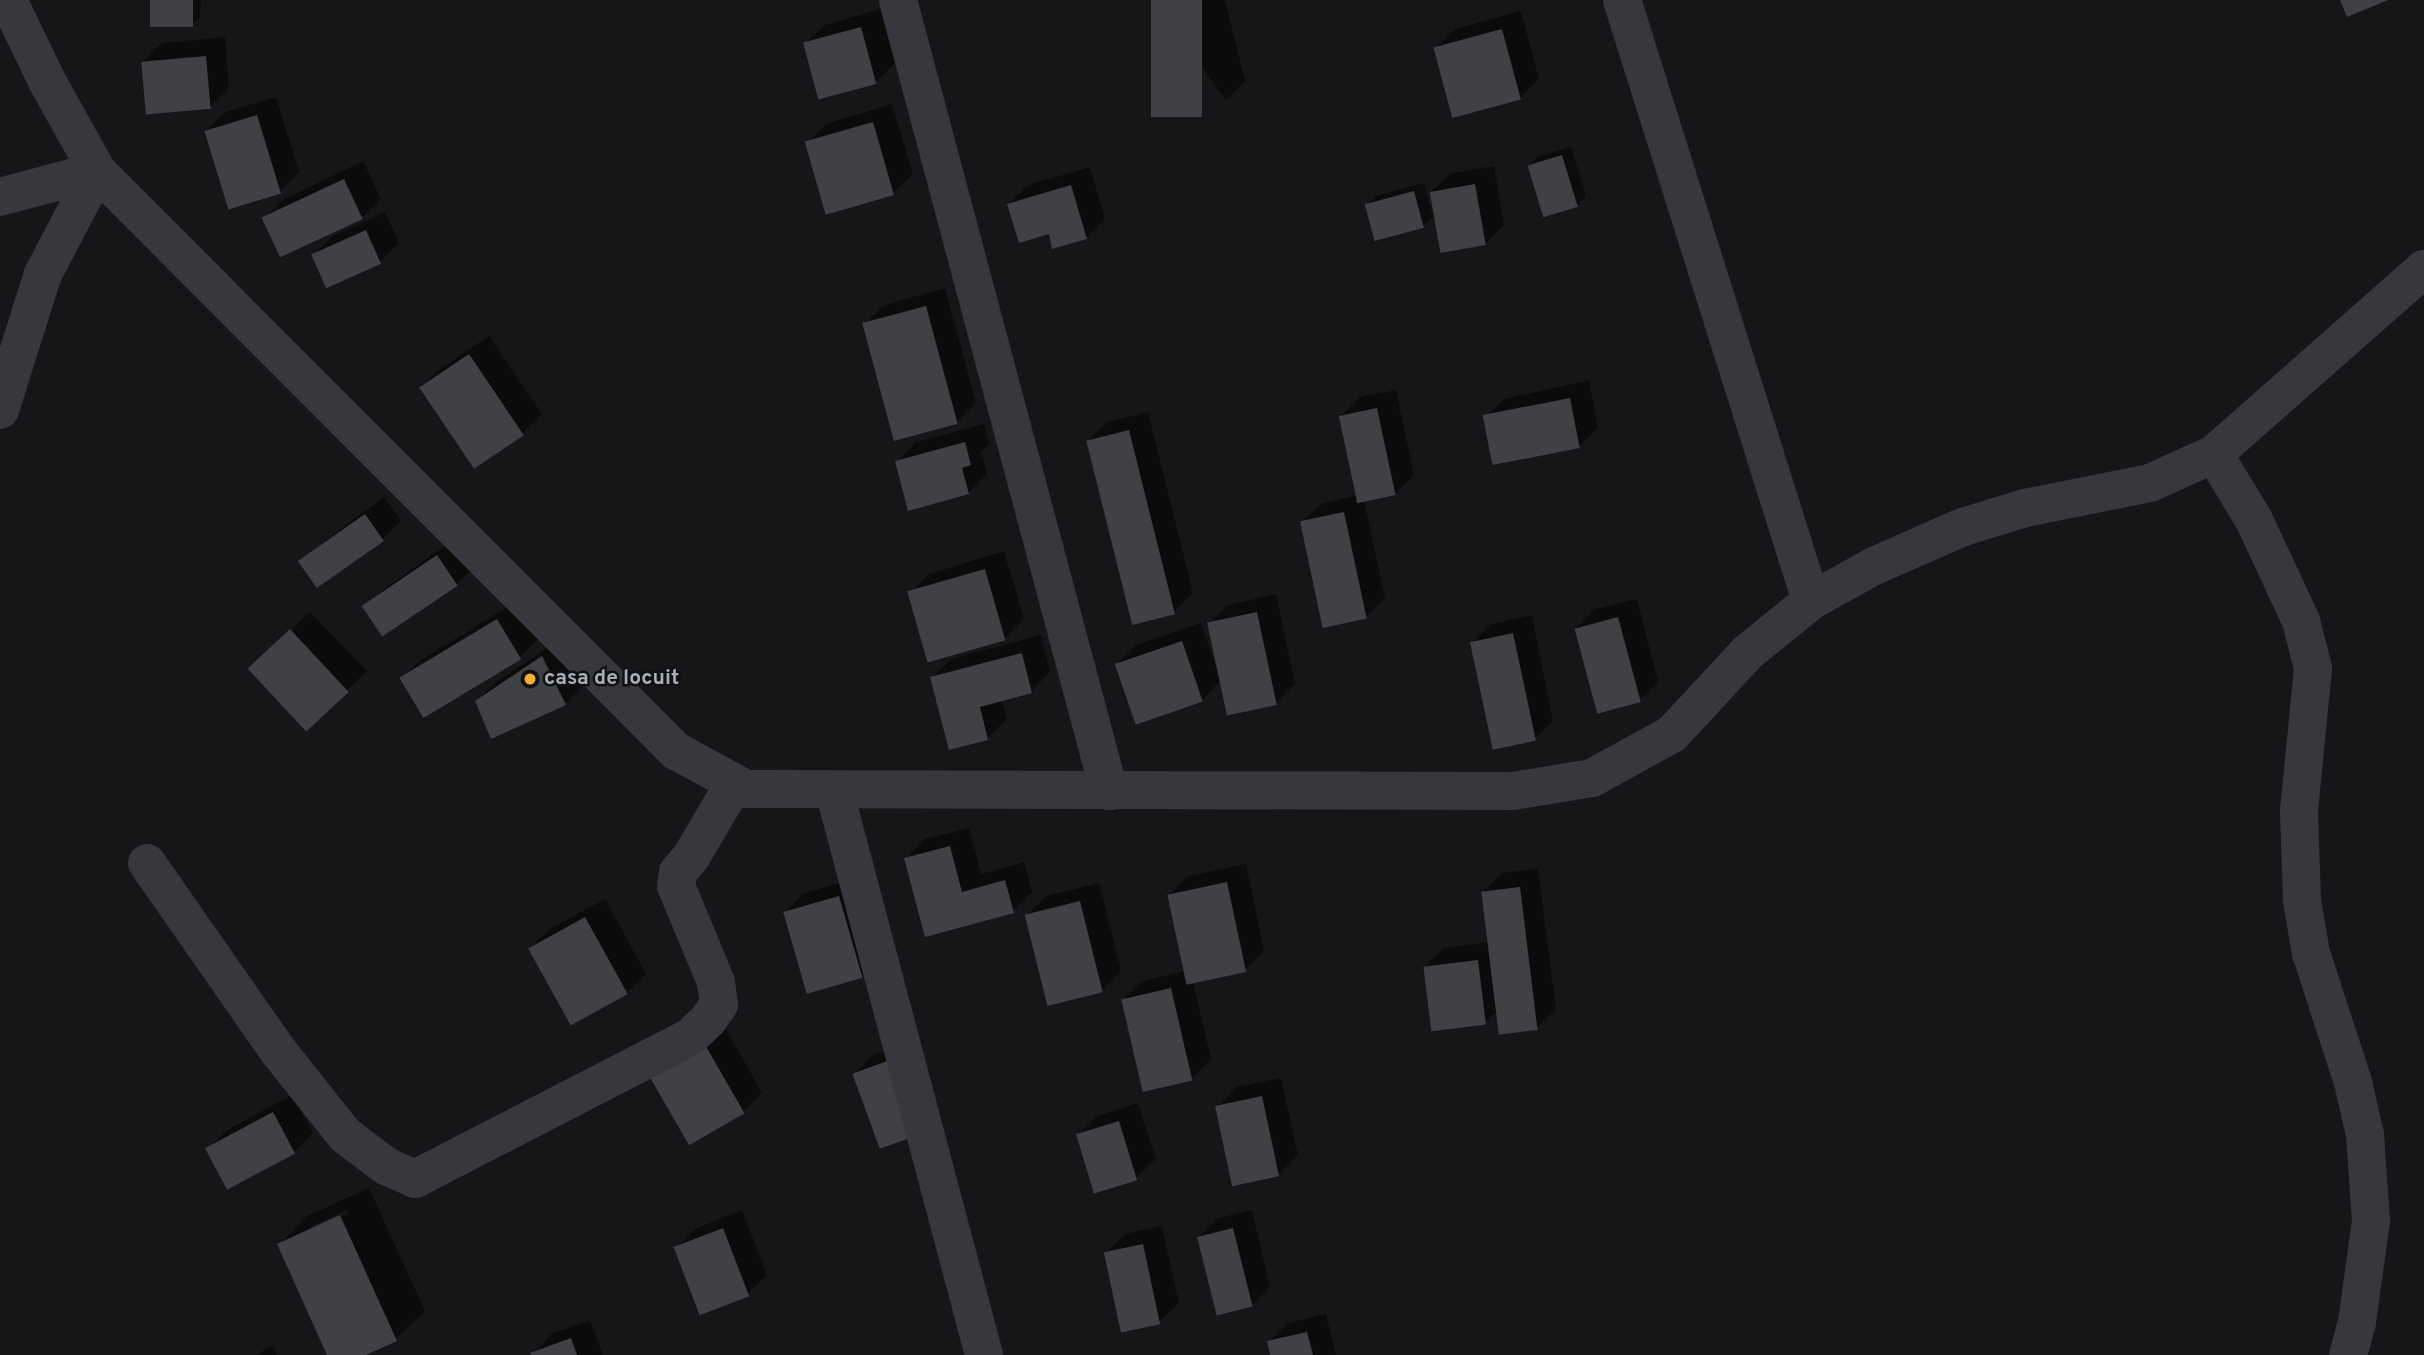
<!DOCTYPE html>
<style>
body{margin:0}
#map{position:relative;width:2424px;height:1355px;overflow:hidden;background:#161618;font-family:Overpass,sans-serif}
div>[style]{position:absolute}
.shadow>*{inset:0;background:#0007}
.building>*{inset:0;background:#404145;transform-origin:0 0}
.minor>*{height:38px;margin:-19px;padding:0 19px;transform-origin:19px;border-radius:19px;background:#37383d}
.dots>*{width:19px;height:19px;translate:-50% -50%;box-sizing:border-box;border:4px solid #111113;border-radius:50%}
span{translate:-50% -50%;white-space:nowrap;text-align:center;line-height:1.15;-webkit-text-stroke:5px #111113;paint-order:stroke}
.poi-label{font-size:21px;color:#a8adb8;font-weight:700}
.left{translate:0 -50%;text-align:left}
</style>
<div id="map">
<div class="shadow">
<i style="clip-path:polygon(152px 0,201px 0,200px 17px,191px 27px)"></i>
<i style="clip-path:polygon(1153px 0,1225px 0,1245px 81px,1226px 100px)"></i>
<i style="clip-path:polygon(880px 9px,895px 63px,876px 82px,805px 44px,825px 25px)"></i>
<i style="clip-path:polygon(1521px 11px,1539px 79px,1520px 98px,1436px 48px,1455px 29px)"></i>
<i style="clip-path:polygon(225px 37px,229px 88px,210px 107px,142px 62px,162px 43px)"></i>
<i style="clip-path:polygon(276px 97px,299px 172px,280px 192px,206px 131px,225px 112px)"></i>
<i style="clip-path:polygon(892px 104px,913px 174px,893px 193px,807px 143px,826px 124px)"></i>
<i style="clip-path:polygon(1571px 147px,1586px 196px,1577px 205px,1529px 166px,1538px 156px)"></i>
<i style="clip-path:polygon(363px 161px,381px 199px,362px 218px,264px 219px,283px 200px)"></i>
<i style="clip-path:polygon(1494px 166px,1504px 225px,1485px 244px,1431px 192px,1451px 173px)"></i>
<i style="clip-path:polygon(1090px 167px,1105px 219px,1086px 238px,1050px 232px,1009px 204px,1028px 185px)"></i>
<i style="clip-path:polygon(1424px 183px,1433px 217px,1423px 226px,1367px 205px,1376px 196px)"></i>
<i style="clip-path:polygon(385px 212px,399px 243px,380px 262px,327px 287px,313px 255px,333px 236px)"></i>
<i style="clip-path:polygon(945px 288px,976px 403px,957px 422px,865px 324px,884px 305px)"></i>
<i style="clip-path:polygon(489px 336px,542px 414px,523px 433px,475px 466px,421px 388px,440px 369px)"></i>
<i style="clip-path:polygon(1589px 380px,1598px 428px,1579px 447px,1485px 418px,1504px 399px)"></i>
<i style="clip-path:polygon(1396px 390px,1414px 475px,1395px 494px,1364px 500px,1385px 598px,1366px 617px,1301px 523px,1321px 504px,1357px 495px,1341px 416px,1360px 397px)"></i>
<i style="clip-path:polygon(1148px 412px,1193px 593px,1174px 612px,1088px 441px,1107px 422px)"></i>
<i style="clip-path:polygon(984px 424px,989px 444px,981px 452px,987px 474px,968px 493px,897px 462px,916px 442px)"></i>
<i style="clip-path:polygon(384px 497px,401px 521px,382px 540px,302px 563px,321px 544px)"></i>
<i style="clip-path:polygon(456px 538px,476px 565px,457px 584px,365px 608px,384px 589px)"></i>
<i style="clip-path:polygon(1004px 551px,1024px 619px,1005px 638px,910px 593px,929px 574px)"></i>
<i style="clip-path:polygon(1276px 594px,1295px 684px,1276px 703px,1221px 680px,1202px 700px,1117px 664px,1136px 645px,1201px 623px,1216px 666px,1218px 666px,1209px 624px,1228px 605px)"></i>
<i style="clip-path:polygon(1637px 599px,1658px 681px,1639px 701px,1576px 629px,1595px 609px)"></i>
<i style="clip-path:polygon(517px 601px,539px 638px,520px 657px,403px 678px,422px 659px)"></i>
<i style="clip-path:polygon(310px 612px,367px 671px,308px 728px,270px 650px)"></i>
<i style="clip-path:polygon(1532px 615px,1553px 721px,1534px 740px,1472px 643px,1491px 624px)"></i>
<i style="clip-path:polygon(1041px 635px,1050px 672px,1031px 692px,1001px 699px,1007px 719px,987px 738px,932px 678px,951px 659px)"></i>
<i style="clip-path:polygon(561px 639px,584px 685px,565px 704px,477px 701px,496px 682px)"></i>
<i style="clip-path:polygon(969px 828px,981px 874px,1024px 862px,1032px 892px,1013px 911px,927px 934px,906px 858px,925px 839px)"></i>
<i style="clip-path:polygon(1246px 864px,1264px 951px,1245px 970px,1193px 981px,1211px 1059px,1192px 1078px,1122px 1001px,1142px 981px,1184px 971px,1169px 895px,1188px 876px)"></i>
<i style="clip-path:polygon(1538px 869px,1556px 1009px,1537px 1028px,1498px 1010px,1485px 1024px,1425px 967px,1444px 948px,1490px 942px,1483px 892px,1502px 873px)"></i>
<i style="clip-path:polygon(858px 878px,880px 957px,861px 976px,785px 913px,804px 893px)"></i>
<i style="clip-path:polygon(1099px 883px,1121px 971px,1102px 990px,1027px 915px,1046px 896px)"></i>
<i style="clip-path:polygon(605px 899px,646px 974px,627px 993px,530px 948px,550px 929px)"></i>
<i style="clip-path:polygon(724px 1025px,762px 1093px,743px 1112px,669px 1056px)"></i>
<i style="clip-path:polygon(910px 1042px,935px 1115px,854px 1074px,873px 1055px)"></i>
<i style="clip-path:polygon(1281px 1078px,1298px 1155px,1279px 1174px,1217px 1107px,1236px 1087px)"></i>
<i style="clip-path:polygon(292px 1095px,313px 1133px,294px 1152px,208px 1149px,227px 1130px)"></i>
<i style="clip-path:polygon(1138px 1103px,1156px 1159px,1136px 1178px,1096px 1192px,1078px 1135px,1097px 1116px)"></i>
<i style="clip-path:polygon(evenodd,369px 1188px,425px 1311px,396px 1339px,362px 1355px,329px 1355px,279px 1245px,307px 1216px,369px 1188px,347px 1210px,349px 1213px,310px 1231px,310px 1227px,347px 1210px)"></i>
<i style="clip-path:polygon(742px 1210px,767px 1275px,748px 1294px,676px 1248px,695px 1229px)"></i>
<i style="clip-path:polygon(1252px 1210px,1270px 1287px,1251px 1306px,1199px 1237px,1218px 1218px)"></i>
<i style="clip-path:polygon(1162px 1226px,1179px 1303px,1159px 1322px,1106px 1253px,1125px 1234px)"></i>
<i style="clip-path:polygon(1326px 1314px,1336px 1355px,1272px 1355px,1269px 1342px,1288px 1323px)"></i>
<i style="clip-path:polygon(590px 1320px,603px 1355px,533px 1355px,551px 1334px)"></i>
<i style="clip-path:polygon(272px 1346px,277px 1355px,255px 1355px)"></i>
</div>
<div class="building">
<i style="left:150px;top:0;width:43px;height:27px"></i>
<i style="left:1151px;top:0;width:51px;height:117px"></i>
<i style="clip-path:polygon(2340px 0,2388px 0,2347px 17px)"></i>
<i style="left:861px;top:27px;width:59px;height:60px;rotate:75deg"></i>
<i style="left:1502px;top:29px;width:73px;height:71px;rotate:75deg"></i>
<i style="left:206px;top:56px;width:53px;height:65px;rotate:85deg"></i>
<i style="left:257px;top:115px;width:82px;height:55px;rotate:73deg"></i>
<i style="left:873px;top:122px;width:76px;height:71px;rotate:74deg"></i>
<i style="left:1562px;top:155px;width:54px;height:36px;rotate:73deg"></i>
<i style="left:344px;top:179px;width:44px;height:91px;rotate:65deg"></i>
<i style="left:1475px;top:184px;width:62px;height:46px;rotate:80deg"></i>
<i style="clip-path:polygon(1071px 185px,1087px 239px,1052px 249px,1049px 234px,1019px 243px,1007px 204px)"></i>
<i style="left:1414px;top:191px;width:38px;height:51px;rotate:75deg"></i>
<i style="left:366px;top:230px;width:37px;height:60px;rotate:66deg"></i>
<i style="left:926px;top:306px;width:122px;height:66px;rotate:75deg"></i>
<i style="left:469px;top:354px;width:98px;height:60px;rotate:56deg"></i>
<i style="left:1570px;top:398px;width:51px;height:89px;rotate:79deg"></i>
<i style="left:1377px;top:408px;width:89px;height:39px;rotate:78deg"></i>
<i style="left:1129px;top:430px;width:190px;height:44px;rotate:76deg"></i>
<i style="clip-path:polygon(965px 442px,971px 465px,962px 468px,969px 494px,908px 511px,895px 461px)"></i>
<i style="left:1344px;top:512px;width:109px;height:45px;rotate:78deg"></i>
<i style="left:365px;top:514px;width:33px;height:82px;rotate:55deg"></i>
<i style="left:437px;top:555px;width:37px;height:91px;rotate:56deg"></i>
<i style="left:985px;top:569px;width:74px;height:81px;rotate:74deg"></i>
<i style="left:1257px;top:612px;width:95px;height:51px;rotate:78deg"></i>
<i style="left:1618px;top:617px;width:88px;height:45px;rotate:75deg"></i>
<i style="left:497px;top:619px;width:47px;height:114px;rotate:59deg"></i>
<i style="left:290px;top:629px;width:86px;height:58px;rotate:47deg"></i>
<i style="left:1513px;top:633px;width:110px;height:44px;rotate:78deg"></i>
<i style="left:1182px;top:641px;width:64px;height:71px;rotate:71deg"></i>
<i style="clip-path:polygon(1022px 653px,1032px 693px,980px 707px,988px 740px,949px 750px,930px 677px)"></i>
<i style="clip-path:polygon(542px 656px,566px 705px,491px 739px,475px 701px)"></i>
<i style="clip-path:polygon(950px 846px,962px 892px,1005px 880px,1014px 913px,925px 937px,904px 858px)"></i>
<i style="left:1227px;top:882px;width:92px;height:61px;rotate:78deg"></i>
<i style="left:1520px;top:887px;width:144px;height:39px;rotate:83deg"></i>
<i style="left:839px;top:896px;width:85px;height:58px;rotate:74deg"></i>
<i style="left:1080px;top:901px;width:94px;height:57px;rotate:76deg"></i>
<i style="left:585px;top:917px;width:88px;height:65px;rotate:61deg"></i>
<i style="left:1478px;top:960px;width:65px;height:55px;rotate:83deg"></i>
<i style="left:1171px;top:988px;width:95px;height:51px;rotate:77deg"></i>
<i style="left:704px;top:1043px;width:81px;height:64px;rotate:60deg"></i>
<i style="left:890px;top:1060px;width:80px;height:40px;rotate:70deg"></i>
<i style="left:1262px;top:1096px;width:82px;height:48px;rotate:78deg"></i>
<i style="left:273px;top:1112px;width:47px;height:77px;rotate:62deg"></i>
<i style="left:1119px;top:1121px;width:62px;height:45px;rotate:73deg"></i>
<i style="clip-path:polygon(340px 1215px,397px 1341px,366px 1355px,327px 1355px,277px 1244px)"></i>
<i style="left:723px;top:1228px;width:73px;height:53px;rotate:69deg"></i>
<i style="left:1233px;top:1228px;width:81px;height:37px;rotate:76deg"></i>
<i style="left:1143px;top:1244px;width:82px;height:40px;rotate:78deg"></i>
<i style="clip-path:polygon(1307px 1332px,1313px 1355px,1270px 1355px,1267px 1341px)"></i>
<i style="clip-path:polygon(571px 1338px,577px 1355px,531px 1355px,530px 1353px)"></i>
</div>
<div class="minor">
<i style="left:8px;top:0;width:90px;rotate:64.3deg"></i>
<i style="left:47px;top:81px;width:103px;rotate:60.9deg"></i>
<i style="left:97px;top:171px;width:820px;rotate:45.05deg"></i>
<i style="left:676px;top:751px;width:80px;rotate:28.5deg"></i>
<i style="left:746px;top:789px;width:767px;rotate:0.15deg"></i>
<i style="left:1513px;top:791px;width:80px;rotate:-9.3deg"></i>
<i style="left:1592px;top:778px;width:91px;rotate:-28.8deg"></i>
<i style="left:1672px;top:734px;width:112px;rotate:-47.2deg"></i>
<i style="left:1748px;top:652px;width:81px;rotate:-39deg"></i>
<i style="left:1811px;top:601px;width:72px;rotate:-29.1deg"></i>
<i style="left:1874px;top:566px;width:97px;rotate:-23.7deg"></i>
<i style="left:1963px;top:527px;width:65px;rotate:-17deg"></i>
<i style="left:2025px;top:508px;width:127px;rotate:-11.3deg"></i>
<i style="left:2150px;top:483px;width:70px;rotate:-24.4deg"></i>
<i style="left:2214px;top:454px;width:280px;rotate:-41.4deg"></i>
<i style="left:898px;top:0;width:819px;rotate:75.06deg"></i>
<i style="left:1622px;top:0;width:630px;rotate:72.54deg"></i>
<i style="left:0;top:197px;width:100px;rotate:-15deg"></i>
<i style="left:0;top:410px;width:143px;rotate:-72.5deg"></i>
<i style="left:43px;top:274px;width:116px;rotate:-62.3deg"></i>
<i style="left:2214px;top:454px;width:77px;rotate:58.8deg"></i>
<i style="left:2254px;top:520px;width:111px;rotate:65deg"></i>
<i style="left:2301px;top:621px;width:49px;rotate:75.7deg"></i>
<i style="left:2313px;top:668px;width:144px;rotate:95.6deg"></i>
<i style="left:2299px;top:811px;width:90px;rotate:88.1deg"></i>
<i style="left:2302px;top:901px;width:53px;rotate:80.2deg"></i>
<i style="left:2311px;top:953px;width:136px;rotate:72deg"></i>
<i style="left:2353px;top:1082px;width:54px;rotate:77.2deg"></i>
<i style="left:2365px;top:1135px;width:86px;rotate:86deg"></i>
<i style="left:2371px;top:1221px;width:102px;rotate:97.9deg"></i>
<i style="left:2357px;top:1322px;width:34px;rotate:105deg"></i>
<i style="left:834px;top:790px;width:585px;rotate:75.13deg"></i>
<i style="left:147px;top:863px;width:231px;rotate:55.1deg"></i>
<i style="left:279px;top:1052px;width:106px;rotate:51.5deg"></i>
<i style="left:345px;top:1135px;width:51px;rotate:37.1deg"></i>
<i style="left:386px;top:1166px;width:32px;rotate:24deg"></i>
<i style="left:415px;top:1179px;width:309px;rotate:-27.3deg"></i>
<i style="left:690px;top:1037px;width:25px;rotate:-43deg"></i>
<i style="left:708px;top:1020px;width:19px;rotate:-55deg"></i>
<i style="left:719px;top:1004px;width:22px;rotate:-98deg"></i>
<i style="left:716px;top:982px;width:104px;rotate:-112.6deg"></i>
<i style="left:676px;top:886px;width:14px;rotate:-82deg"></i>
<i style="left:678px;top:872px;width:20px;rotate:-49deg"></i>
<i style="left:691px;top:857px;width:85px;rotate:-59.5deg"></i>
</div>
<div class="dots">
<i style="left:530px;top:679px;background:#f2b134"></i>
</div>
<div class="poi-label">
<span class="left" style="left:544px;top:679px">casa de locuit</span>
</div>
</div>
